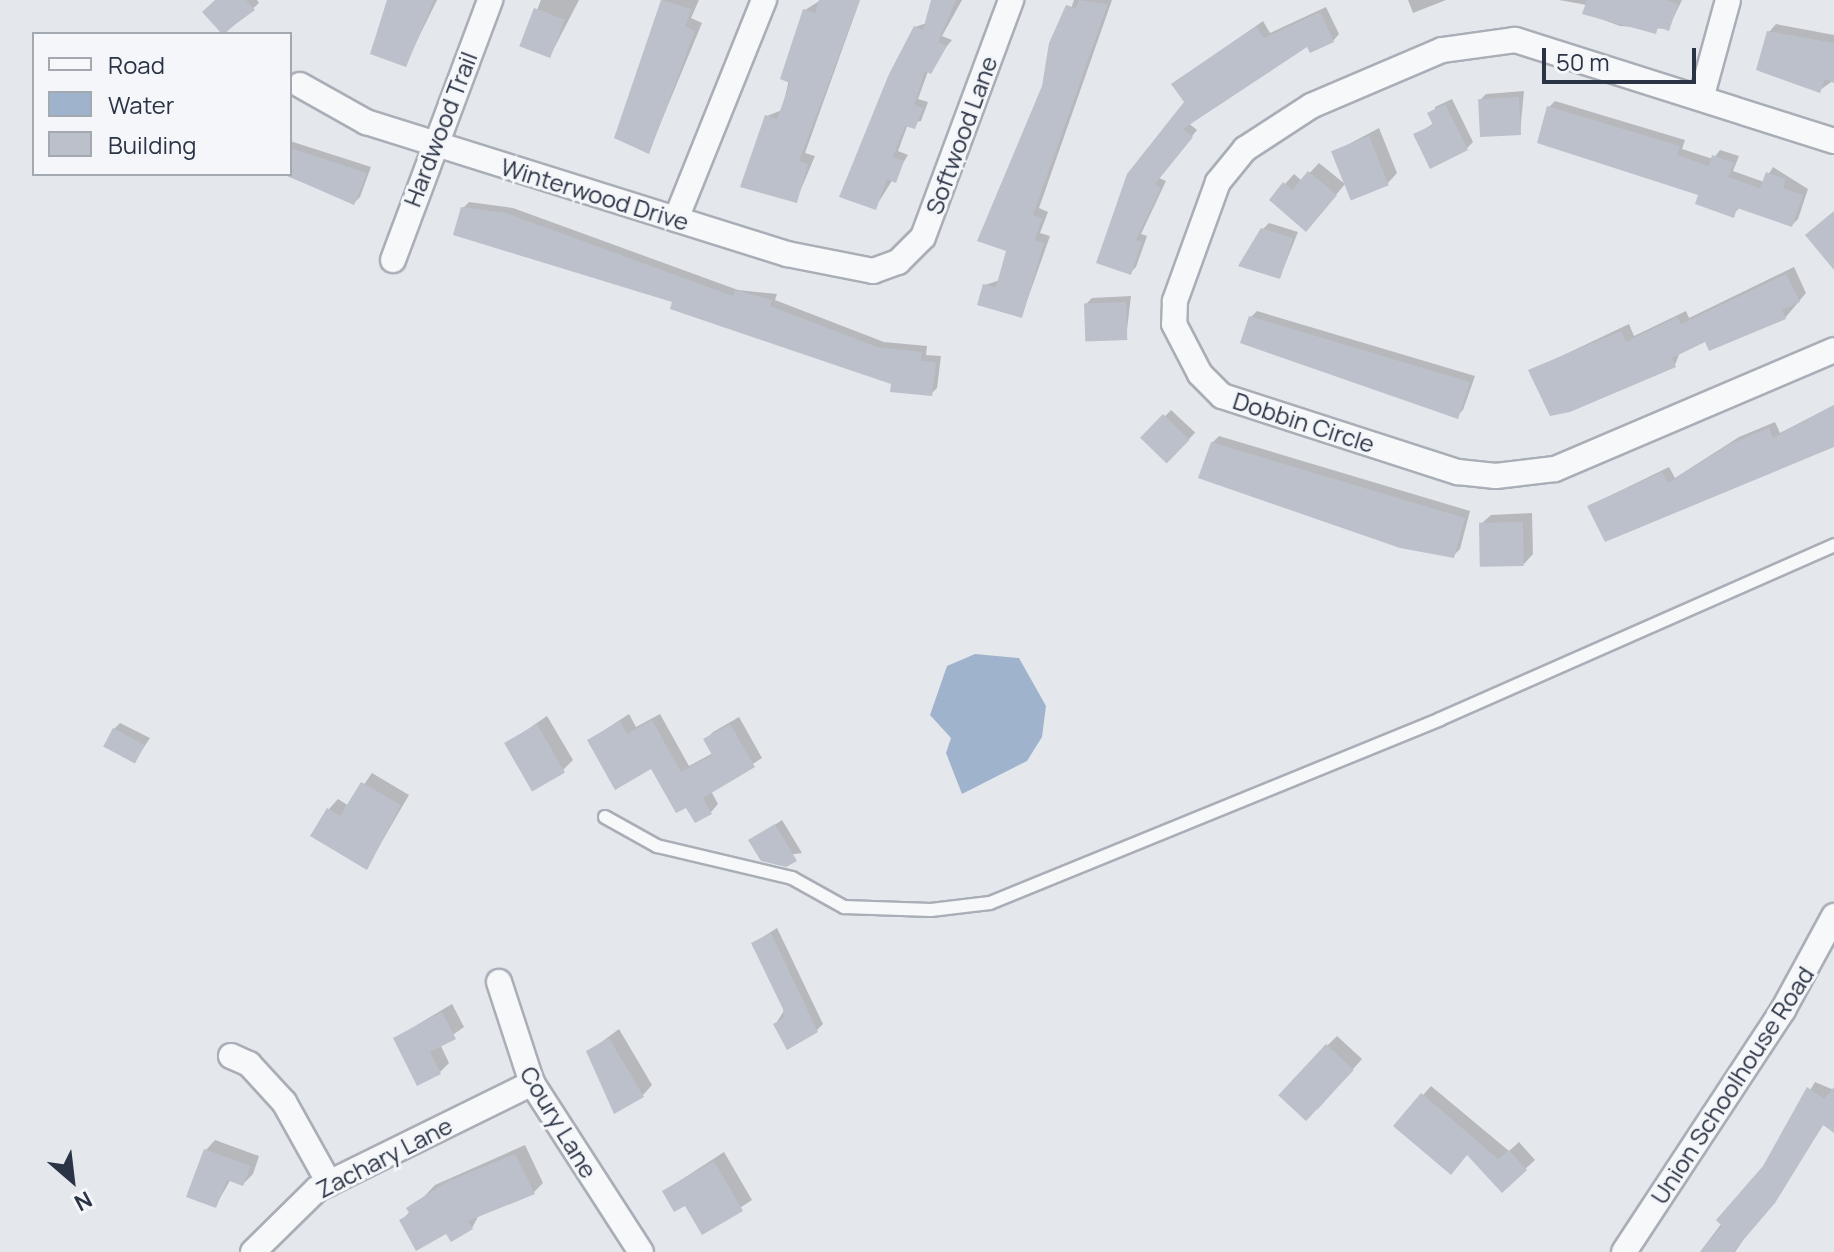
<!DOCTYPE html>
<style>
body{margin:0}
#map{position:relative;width:1834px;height:1252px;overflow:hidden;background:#e4e7ec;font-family:Manrope,sans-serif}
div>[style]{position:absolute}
.water>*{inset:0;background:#9fb4cc}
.shadow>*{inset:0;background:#0003;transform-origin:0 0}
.building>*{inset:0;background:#bbc0ca;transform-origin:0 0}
.roads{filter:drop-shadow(2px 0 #a9aeb7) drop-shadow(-2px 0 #a9aeb7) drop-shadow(0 2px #a9aeb7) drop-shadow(0 -2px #a9aeb7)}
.service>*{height:12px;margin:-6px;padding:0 6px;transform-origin:6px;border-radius:6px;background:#f7f8fa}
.minor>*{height:24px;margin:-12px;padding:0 12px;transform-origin:12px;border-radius:12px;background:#f7f8fa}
span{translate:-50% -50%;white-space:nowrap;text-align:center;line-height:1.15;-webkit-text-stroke:6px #f4f6f9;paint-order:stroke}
.street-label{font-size:24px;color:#2b3445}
.legend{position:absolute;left:32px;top:32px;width:260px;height:144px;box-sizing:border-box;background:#f4f6f9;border:2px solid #a4a8b1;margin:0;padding:10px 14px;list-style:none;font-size:24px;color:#2b3445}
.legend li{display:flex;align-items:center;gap:16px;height:40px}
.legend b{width:40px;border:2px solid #a4a8b1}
.north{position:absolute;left:32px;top:1140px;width:80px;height:80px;-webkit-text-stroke:6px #f4f6f9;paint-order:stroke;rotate:152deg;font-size:22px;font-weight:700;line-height:32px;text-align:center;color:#2b3445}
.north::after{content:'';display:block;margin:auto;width:28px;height:36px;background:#2b3445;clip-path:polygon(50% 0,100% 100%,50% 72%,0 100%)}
.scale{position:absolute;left:1542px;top:48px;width:154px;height:36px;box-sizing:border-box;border:4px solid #2b3445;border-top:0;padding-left:10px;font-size:24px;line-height:28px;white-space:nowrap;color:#2b3445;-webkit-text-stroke:6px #f4f6f9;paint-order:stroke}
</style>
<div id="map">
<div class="water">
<i style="clip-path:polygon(975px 654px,1019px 658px,1046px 706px,1042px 737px,1027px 761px,962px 794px,946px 753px,951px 738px,930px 715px,947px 666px)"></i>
</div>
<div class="shadow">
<i style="clip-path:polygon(217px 0,257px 0,259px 3px,224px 34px,204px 12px)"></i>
<i style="clip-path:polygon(394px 0,437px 0,405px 65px)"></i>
<i style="clip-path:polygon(541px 0,579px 0,550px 56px,523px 45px)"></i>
<i style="clip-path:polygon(662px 0,699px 0,691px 18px,702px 23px,649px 151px,617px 137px)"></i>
<i style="clip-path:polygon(821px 0,860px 0,805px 153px,815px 156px,796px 201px,742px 186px,767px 116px,782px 110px,805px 10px)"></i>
<i style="clip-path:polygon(935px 0,962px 0,942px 36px,952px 40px,930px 66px,918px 99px,928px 102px,921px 121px,908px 124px,898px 151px,908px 155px,875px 208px,915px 27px,927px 23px)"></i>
<i style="clip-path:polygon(1074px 0,1112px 0,1039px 208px,1048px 212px,1040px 233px,1050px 236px,1022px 315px,985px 285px,1000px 280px,1044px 87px)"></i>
<i style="clip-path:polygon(1408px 0,1446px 0,1413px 13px)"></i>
<i style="clip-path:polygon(1559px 0,1682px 0,1668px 29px,1620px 26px,1584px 13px,1587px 5px)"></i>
<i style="clip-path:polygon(1326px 7px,1339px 34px,1333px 41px,1308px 44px,1187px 122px,1197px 130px,1159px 178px,1166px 181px,1141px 234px,1147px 236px,1136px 267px,1130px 273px,1098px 262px,1187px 102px,1174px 84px,1263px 21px,1270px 33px)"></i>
<i style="clip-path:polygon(1776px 24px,1834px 35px,1834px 80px,1820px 90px,1769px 32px)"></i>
<i style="clip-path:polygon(1524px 91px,1520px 133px,1480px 100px,1486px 94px)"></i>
<i style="clip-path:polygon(1452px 99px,1473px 142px,1467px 148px,1415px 135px,1434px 123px,1435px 107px)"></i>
<i style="clip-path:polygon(1555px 101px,1685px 140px,1682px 149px,1713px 159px,1720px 150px,1739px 156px,1733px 171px,1764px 182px,1773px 167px,1808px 189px,1798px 219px,1792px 225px,1740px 207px,1733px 215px,1549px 107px)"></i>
<i style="clip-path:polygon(1379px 128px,1397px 173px,1388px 183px,1334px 152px)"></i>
<i style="clip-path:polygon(290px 141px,371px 167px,360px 197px,354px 203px,282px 174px,290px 174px)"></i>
<i style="clip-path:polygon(1319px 163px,1345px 184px,1315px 220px,1285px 184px,1294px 174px,1302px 181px)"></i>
<i style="clip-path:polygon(469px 202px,513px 208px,738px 290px,777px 294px,775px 300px,884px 342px,927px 346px,926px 355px,941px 356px,937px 388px,931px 394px,893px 383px,672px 308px,675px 300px,463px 208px)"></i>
<i style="clip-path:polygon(1269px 223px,1298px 232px,1280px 277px,1263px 229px)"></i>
<i style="clip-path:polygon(1794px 267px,1806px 293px,1785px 318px,1705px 339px,1680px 352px,1675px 365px,1530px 371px,1629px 324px,1634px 336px,1686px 311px,1689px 318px)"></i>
<i style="clip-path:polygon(1131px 296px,1126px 338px,1086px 304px,1092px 298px)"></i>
<i style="clip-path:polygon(1257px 311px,1475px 376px,1463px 410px,1457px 416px,1251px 317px)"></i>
<i style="clip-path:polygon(1834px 405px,1834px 444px,1589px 506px,1669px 467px,1675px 478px,1739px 437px,1775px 422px,1780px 433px)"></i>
<i style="left:1171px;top:410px;width:33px;height:39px;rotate:43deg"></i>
<i style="clip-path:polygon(1219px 436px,1470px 511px,1460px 549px,1453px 556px,1212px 443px)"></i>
<i style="clip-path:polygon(1532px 513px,1533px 554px,1524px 564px,1481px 524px,1491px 515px)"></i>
<i style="clip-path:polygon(629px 714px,636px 727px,660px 714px,689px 766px,713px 753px,705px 740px,713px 732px,739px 717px,762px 758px,711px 791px,718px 804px,711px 812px,687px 805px,652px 766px,589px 740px)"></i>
<i style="clip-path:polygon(547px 716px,573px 760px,563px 770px,506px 744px)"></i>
<i style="clip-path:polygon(120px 723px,150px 738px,135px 761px,114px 729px)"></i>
<i style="clip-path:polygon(372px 773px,409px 795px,367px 867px,329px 809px,338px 799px,349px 806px)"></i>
<i style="clip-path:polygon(782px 820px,802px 853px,762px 859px,751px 841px)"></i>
<i style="clip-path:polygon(777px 928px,823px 1024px,817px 1030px,775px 1025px,785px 1009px,753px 943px)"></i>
<i style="clip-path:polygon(452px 1004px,464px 1027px,440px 1044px,449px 1063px,440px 1072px,395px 1038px)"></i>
<i style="clip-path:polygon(619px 1029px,652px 1085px,643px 1095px,588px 1052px)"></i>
<i style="clip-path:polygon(1337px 1036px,1362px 1059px,1317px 1110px,1327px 1046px)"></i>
<i style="clip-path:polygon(1815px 1082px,1834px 1090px,1834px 1131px,1824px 1124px,1735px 1252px,1700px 1252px,1764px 1167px)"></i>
<i style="clip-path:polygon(1431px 1086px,1509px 1151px,1519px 1142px,1535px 1160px,1502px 1190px,1423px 1095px)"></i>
<i style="clip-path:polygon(215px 1140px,259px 1156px,253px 1174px,243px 1184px,231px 1179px,216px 1205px,206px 1150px)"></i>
<i style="clip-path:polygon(525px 1145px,543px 1183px,534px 1192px,479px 1215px,472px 1228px,401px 1221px,435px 1185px)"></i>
<i style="clip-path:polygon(724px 1152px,752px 1200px,703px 1232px,686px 1203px,664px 1191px)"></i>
</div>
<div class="building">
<i style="clip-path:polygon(215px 0,246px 0,255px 10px,222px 34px,202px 12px)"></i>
<i style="clip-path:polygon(387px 0,434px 0,406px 67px,370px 54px)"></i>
<i style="clip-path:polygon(661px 0,692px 9px,685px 26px,695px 31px,649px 154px,614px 138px)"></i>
<i style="clip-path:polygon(819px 0,860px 0,799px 161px,808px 164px,797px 203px,740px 187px,765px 115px,777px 119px,790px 83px,780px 79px,803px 9px,815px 13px)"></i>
<i style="clip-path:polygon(931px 0,956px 0,938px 42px,947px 46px,931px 74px,925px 71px,914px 105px,923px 108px,915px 129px,905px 126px,893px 157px,904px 161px,896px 183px,887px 179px,876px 210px,839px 197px,889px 74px,914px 26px,923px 30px)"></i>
<i style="clip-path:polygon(1079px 0,1108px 4px,1033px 215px,1042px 218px,1035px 240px,1044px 243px,1022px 318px,977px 305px,983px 284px,996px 287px,1006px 251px,977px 241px,1042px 86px,1049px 43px,1066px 5px,1076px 8px)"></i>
<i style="clip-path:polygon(1587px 0,1666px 0,1678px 4px,1669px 31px,1658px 27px,1656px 34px,1582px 14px)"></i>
<i style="left:534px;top:8px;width:33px;height:41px;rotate:21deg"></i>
<i style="clip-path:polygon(1320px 12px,1334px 42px,1310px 53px,1307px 47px,1183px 129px,1193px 137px,1155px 184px,1161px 188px,1136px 240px,1142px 242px,1131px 275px,1096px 263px,1127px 174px,1184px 102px,1171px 84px,1256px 26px,1264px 38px)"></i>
<i style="clip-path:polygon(1767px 31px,1834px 43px,1834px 83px,1825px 79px,1820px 93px,1756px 70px)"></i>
<i style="left:1519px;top:97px;width:38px;height:41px;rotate:87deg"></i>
<i style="clip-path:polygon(1445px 104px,1468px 150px,1430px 169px,1413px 134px,1433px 125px,1427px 113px)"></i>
<i style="clip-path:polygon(1547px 106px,1680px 146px,1677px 155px,1709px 166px,1712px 155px,1734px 163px,1728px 177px,1760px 188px,1766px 172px,1786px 179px,1783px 188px,1803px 195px,1792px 227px,1737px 208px,1734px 218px,1695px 204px,1698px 195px,1537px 143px)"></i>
<i style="left:1369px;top:136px;width:53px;height:41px;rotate:68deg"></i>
<i style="clip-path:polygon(290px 148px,367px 173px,354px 205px,290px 177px)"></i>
<i style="clip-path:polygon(1308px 171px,1337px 195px,1306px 232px,1269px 200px,1283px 182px,1292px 190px)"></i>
<i style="clip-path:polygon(461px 207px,506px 213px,733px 296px,735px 290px,772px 300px,770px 306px,877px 347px,922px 352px,921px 361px,936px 362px,932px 396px,890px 392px,891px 384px,670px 309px,672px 302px,453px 235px)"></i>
<i style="clip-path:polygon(1834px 211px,1834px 270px,1805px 235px)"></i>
<i style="clip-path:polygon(1261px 228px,1293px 238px,1280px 279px,1238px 266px)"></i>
<i style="clip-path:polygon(1786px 274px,1800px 302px,1782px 310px,1786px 319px,1709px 351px,1705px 342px,1672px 358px,1676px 367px,1570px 412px,1550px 416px,1528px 370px,1621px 331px,1626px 342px,1677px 317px,1681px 324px)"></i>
<i style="left:1126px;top:302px;width:38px;height:42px;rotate:88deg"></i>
<i style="clip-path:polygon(1249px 316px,1470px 382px,1458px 419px,1240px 343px)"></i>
<i style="clip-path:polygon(1834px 405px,1834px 447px,1605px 542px,1587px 506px,1662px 472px,1668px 483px,1730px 444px,1769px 428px,1773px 438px)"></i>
<i style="left:1163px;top:414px;width:37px;height:33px;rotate:44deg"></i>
<i style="clip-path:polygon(1211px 442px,1465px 518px,1454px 558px,1400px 548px,1198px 478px)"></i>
<i style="left:1523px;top:522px;width:44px;height:44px;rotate:89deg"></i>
<i style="clip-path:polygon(652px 720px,681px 772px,712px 755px,703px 739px,730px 724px,755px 767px,703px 798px,712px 814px,695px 823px,686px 808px,676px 813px,651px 769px,615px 790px,587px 740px,620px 721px,627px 734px)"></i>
<i style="left:537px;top:724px;width:56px;height:38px;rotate:60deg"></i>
<i style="left:113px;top:728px;width:36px;height:21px;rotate:28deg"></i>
<i style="clip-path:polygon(361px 782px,401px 805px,367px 870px,310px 836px,327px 808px,340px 816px)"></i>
<i style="clip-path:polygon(775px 824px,797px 861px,786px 867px,761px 861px,748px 840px)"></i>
<i style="clip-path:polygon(771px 933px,818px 1032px,787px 1050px,773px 1024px,784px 1018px,783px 1009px,751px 943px)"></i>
<i style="clip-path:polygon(442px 1012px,456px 1039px,430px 1052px,441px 1074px,417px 1086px,393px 1038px)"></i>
<i style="clip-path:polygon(609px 1038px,644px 1097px,614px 1114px,586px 1051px)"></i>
<i style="left:1326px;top:1044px;width:38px;height:70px;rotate:43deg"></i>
<i style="clip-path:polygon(1807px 1087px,1824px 1099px,1834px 1087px,1834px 1133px,1823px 1125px,1775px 1203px,1733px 1252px,1700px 1252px,1722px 1226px,1716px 1220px,1763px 1166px)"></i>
<i style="clip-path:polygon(1421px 1093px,1498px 1159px,1509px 1150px,1527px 1170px,1502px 1193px,1467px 1155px,1451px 1175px,1393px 1126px)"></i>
<i style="clip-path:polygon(204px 1149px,251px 1166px,243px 1186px,227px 1180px,216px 1208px,186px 1197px)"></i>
<i style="clip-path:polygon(515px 1154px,535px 1194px,468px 1221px,473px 1229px,451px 1242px,446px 1234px,416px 1251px,399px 1220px,410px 1214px,406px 1208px,446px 1182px)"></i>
<i style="clip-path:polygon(714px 1161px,743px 1211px,702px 1235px,685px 1206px,674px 1212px,662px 1191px)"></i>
</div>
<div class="roads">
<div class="service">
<i style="left:605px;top:817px;width:60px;rotate:29.1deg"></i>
<i style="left:657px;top:846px;width:139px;rotate:13.3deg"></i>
<i style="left:792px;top:878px;width:60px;rotate:29.1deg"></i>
<i style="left:844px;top:907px;width:87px;rotate:2deg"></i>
<i style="left:931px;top:910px;width:59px;rotate:-6.8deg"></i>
<i style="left:990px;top:903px;width:486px;rotate:-22.2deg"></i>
<i style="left:1440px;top:719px;width:431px;rotate:-23.8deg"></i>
</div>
<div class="minor">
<i style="left:300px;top:85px;width:76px;rotate:29.3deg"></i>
<i style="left:366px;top:122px;width:441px;rotate:17.4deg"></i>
<i style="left:787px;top:254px;width:88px;rotate:11.2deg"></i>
<i style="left:873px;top:271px;width:27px;rotate:-20deg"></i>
<i style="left:898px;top:262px;width:35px;rotate:-45deg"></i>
<i style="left:923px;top:237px;width:253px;rotate:-69.6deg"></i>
<i style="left:1702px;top:95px;width:98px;rotate:-74.7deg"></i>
<i style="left:1834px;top:141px;width:335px;rotate:-162.4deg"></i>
<i style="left:1515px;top:40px;width:74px;rotate:172.2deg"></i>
<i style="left:1442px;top:50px;width:142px;rotate:156.9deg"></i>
<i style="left:1311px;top:106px;width:79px;rotate:146.9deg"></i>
<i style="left:1245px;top:149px;width:43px;rotate:129.3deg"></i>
<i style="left:1218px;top:182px;width:127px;rotate:109.9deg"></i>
<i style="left:1175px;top:301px;width:23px;rotate:92deg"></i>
<i style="left:1174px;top:324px;width:56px;rotate:62.5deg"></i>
<i style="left:1200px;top:374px;width:31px;rotate:45deg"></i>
<i style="left:1222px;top:396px;width:248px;rotate:17.9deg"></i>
<i style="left:1458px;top:472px;width:38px;rotate:6deg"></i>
<i style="left:1496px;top:476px;width:59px;rotate:-6.8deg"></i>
<i style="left:1555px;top:469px;width:303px;rotate:-23.1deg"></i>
<i style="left:676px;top:219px;width:236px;rotate:-68.1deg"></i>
<i style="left:393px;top:260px;width:278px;rotate:-69.5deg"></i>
<i style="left:499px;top:982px;width:106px;rotate:71.9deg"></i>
<i style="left:532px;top:1083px;width:201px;rotate:57.2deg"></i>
<i style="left:231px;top:1056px;width:20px;rotate:24deg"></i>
<i style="left:249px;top:1064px;width:52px;rotate:47.4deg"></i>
<i style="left:284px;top:1102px;width:93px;rotate:60.9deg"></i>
<i style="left:253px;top:1252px;width:90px;rotate:-44.5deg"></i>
<i style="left:317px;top:1189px;width:240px;rotate:-26.2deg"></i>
<i style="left:1624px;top:1252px;width:290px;rotate:-56.7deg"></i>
<i style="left:1783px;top:1010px;width:107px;rotate:-61.5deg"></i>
</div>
</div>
<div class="street-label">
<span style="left:440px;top:129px;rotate:-69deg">Hardwood Trail</span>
<span style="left:961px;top:135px;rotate:-70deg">Softwood Lane</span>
<span style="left:595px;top:194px;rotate:17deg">Winterwood Drive</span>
<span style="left:1304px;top:422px;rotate:18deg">Dobbin Circle</span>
<span style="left:1732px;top:1085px;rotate:-57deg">Union Schoolhouse Road</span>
<span style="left:559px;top:1122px;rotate:59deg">Coury Lane</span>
<span style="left:384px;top:1157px;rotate:-27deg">Zachary Lane</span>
</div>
<ul class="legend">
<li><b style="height:10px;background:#f7f8fa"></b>Road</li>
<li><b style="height:22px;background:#9fb4cc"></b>Water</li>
<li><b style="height:22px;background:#bbc0ca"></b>Building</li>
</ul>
<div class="north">N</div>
<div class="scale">50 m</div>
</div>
